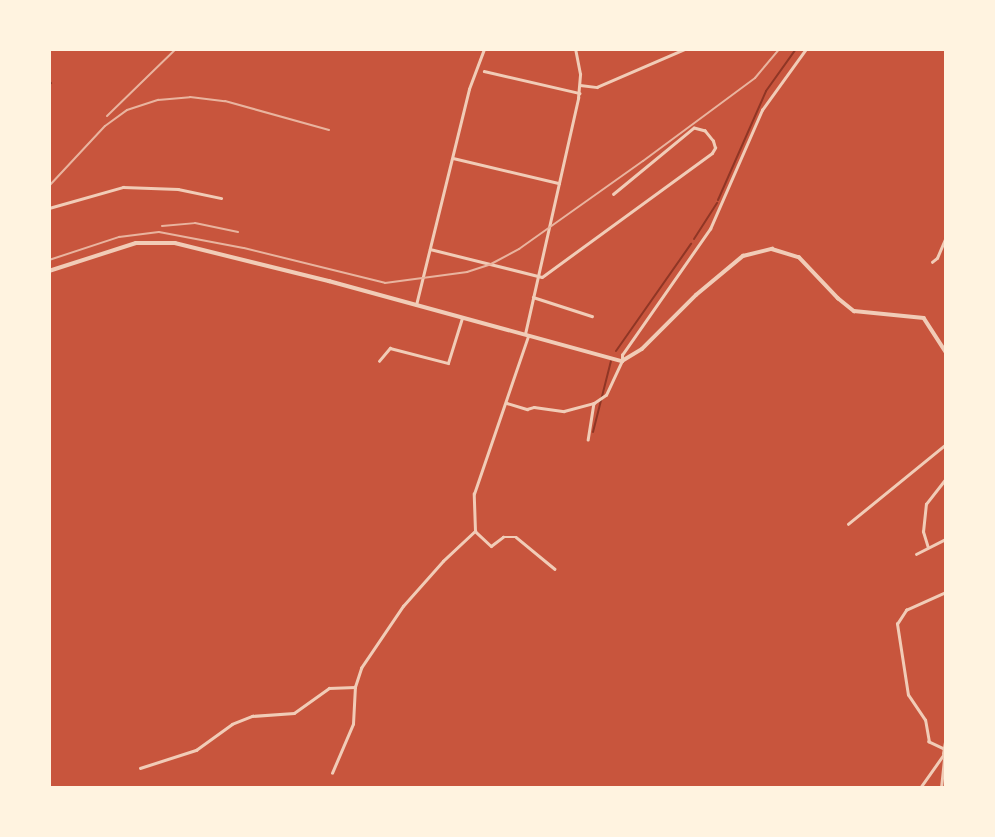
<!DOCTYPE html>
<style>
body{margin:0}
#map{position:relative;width:995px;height:837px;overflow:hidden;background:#c8553d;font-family:Poppins,sans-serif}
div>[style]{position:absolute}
.stream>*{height:2px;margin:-1px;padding:0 1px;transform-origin:1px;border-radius:1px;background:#8f3625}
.minor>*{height:2.5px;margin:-1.25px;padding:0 1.25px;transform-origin:1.25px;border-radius:1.25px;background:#f1ccb7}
.tertiary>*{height:3.5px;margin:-1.75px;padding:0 1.75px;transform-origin:1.75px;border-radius:1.75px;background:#f1ccb7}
.rail>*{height:2px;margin:-1px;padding:0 1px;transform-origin:1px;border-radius:1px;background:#e9b49f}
span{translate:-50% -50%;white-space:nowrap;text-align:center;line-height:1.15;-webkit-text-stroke:7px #fff3e0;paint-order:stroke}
.frame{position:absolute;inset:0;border:51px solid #fff3e0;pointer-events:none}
</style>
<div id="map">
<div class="stream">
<i style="left:49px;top:81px;width:3px;rotate:45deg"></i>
<i style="left:718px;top:200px;width:119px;rotate:-66.2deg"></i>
<i style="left:766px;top:91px;width:52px;rotate:-54.5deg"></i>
<i style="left:694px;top:239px;width:43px;rotate:-57.4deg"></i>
<i style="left:616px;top:351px;width:131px;rotate:-55deg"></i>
<i style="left:593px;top:432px;width:73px;rotate:-75.8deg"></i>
</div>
<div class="minor">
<i style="left:484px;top:71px;width:98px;rotate:13deg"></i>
<i style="left:580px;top:85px;width:17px;rotate:7deg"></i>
<i style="left:597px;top:87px;width:96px;rotate:-23.4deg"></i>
<i style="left:453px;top:158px;width:109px;rotate:13.3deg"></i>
<i style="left:49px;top:208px;width:77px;rotate:-15.8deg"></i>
<i style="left:123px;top:187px;width:55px;rotate:2.1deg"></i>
<i style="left:178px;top:189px;width:44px;rotate:11.8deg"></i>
<i style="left:430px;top:249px;width:115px;rotate:14deg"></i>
<i style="left:542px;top:277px;width:210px;rotate:-36.1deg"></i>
<i style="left:712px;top:153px;width:6px;rotate:-59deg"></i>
<i style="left:715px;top:148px;width:7px;rotate:-106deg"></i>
<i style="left:713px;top:141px;width:13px;rotate:-129deg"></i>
<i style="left:705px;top:131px;width:11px;rotate:-165deg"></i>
<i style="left:694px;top:128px;width:104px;rotate:140.5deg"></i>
<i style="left:932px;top:262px;width:6px;rotate:-39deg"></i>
<i style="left:937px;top:258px;width:23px;rotate:-67deg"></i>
<i style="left:533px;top:297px;width:62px;rotate:17.9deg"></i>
<i style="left:416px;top:305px;width:222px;rotate:-76.2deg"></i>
<i style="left:469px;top:89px;width:43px;rotate:-69.4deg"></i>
<i style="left:525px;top:334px;width:242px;rotate:-77.3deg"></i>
<i style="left:578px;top:98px;width:24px;rotate:-85deg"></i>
<i style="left:580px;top:74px;width:25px;rotate:-101deg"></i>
<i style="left:379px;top:361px;width:17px;rotate:-50deg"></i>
<i style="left:390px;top:348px;width:60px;rotate:14.5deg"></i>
<i style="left:448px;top:363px;width:47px;rotate:-72.7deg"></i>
<i style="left:507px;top:403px;width:21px;rotate:17deg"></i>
<i style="left:527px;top:409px;width:7px;rotate:-16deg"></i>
<i style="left:534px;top:407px;width:30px;rotate:8deg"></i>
<i style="left:564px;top:411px;width:31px;rotate:-15deg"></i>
<i style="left:594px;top:403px;width:37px;rotate:99deg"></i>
<i style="left:594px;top:403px;width:14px;rotate:-34deg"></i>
<i style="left:606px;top:395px;width:38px;rotate:-65deg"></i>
<i style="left:622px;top:361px;width:6px;rotate:-90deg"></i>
<i style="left:622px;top:355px;width:154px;rotate:-55.1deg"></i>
<i style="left:710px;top:229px;width:130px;rotate:-66.4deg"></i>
<i style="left:762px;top:110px;width:75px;rotate:-54.2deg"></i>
<i style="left:848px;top:524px;width:127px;rotate:-39.2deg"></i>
<i style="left:475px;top:531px;width:22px;rotate:43deg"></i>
<i style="left:491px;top:546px;width:15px;rotate:-37deg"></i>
<i style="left:503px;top:537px;width:13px"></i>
<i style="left:516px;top:537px;width:50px;rotate:39.4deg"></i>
<i style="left:928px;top:548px;width:17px;rotate:-107deg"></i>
<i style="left:923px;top:532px;width:28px;rotate:-84deg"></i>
<i style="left:926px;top:504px;width:33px;rotate:-52deg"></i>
<i style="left:916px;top:554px;width:34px;rotate:-27deg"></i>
<i style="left:944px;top:749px;width:17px;rotate:-155deg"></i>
<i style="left:929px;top:742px;width:22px;rotate:-100deg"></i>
<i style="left:925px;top:720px;width:30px;rotate:-124deg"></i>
<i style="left:908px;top:695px;width:72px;rotate:-98.8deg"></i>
<i style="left:897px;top:624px;width:17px;rotate:-57deg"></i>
<i style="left:906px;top:610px;width:44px;rotate:-24.2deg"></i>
<i style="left:140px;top:768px;width:59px;rotate:-17.8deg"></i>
<i style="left:196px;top:750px;width:44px;rotate:-35.8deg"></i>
<i style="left:232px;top:724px;width:22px;rotate:-22deg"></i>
<i style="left:252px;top:716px;width:42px;rotate:-4.1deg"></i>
<i style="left:294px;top:713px;width:43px;rotate:-35.5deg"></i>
<i style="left:329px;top:688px;width:26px;rotate:-2deg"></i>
<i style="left:332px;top:773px;width:53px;rotate:-66.8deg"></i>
<i style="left:353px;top:724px;width:37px;rotate:-87deg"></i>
<i style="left:355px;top:687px;width:20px;rotate:-72deg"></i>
<i style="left:361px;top:668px;width:75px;rotate:-55.9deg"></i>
<i style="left:403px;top:606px;width:60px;rotate:-48.4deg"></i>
<i style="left:443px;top:561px;width:44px;rotate:-43.2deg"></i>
<i style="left:475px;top:531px;width:37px;rotate:-92deg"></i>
<i style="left:474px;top:494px;width:167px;rotate:-71.1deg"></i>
<i style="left:920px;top:788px;width:42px;rotate:-54.8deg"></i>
<i style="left:941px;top:788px;width:31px;rotate:-84deg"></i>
</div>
<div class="tertiary">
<i style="left:49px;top:271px;width:91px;rotate:-17.8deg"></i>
<i style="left:136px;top:243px;width:39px"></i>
<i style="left:175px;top:243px;width:159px;rotate:13.9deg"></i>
<i style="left:329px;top:281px;width:304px;rotate:15.3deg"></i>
<i style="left:622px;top:361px;width:23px;rotate:-31deg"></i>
<i style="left:642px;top:349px;width:76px;rotate:-45deg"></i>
<i style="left:696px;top:295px;width:61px;rotate:-39.7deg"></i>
<i style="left:743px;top:256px;width:30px;rotate:-14deg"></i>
<i style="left:772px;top:249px;width:28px;rotate:17deg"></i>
<i style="left:799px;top:257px;width:57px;rotate:46.4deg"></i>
<i style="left:838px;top:298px;width:21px;rotate:39deg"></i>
<i style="left:854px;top:311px;width:70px;rotate:5.7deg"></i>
<i style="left:924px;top:318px;width:40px;rotate:57.1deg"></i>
<i style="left:944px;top:754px;width:11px;rotate:-80deg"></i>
</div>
<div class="rail">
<i style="left:107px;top:116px;width:96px;rotate:-44.2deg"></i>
<i style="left:49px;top:186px;width:82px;rotate:-47deg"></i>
<i style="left:105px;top:126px;width:27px;rotate:-36deg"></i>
<i style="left:127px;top:110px;width:33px;rotate:-18deg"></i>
<i style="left:158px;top:100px;width:32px;rotate:-5deg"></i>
<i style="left:190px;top:97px;width:35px;rotate:7deg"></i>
<i style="left:225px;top:101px;width:108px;rotate:15.6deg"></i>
<i style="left:162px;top:226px;width:33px;rotate:-5deg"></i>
<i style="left:195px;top:223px;width:44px;rotate:11.8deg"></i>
<i style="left:49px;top:260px;width:74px;rotate:-18.2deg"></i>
<i style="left:119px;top:237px;width:40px;rotate:-7.1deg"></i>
<i style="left:159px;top:232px;width:86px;rotate:10.7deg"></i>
<i style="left:244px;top:248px;width:145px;rotate:13.9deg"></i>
<i style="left:385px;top:283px;width:83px;rotate:-7.6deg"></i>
<i style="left:467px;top:272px;width:25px;rotate:-18deg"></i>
<i style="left:491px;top:264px;width:32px;rotate:-28deg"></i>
<i style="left:519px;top:249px;width:152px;rotate:-35.4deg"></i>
<i style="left:643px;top:161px;width:139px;rotate:-36.5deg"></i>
<i style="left:755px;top:78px;width:38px;rotate:-50deg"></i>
</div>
<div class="frame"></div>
</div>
